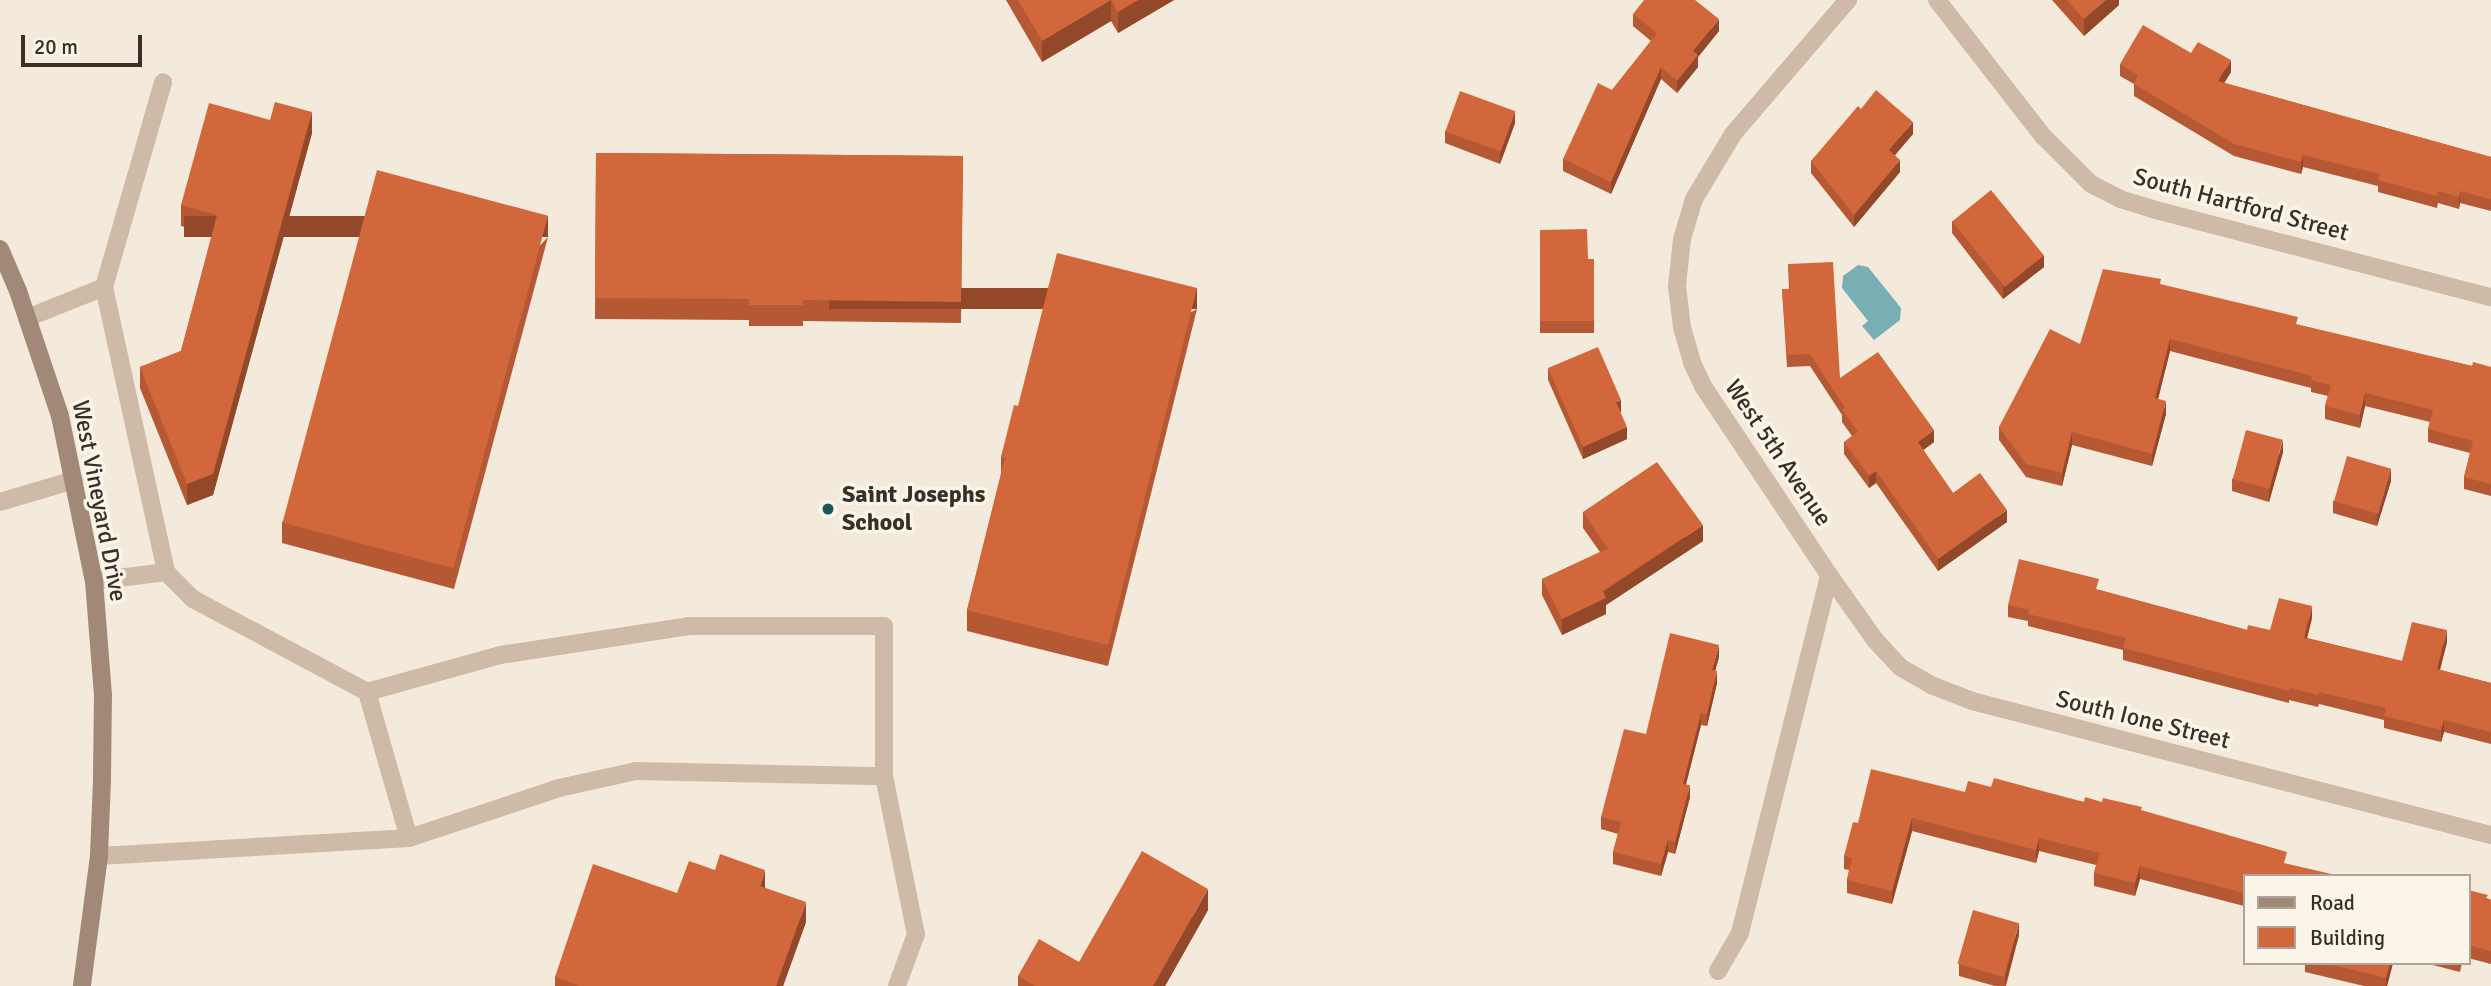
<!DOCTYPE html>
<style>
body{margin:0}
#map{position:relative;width:2491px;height:986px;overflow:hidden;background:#f4eadb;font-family:Signika,sans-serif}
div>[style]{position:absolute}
.water>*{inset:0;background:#77afb5}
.lane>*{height:18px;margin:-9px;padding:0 9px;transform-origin:9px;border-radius:9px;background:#cebaa6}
.street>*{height:18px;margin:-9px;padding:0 9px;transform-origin:9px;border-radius:9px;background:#cebaa6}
.secondary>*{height:18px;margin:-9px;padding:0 9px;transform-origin:9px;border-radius:9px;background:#a28877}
.wall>*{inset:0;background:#b55934}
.shaded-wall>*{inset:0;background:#93482a;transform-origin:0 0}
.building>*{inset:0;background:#d2673c;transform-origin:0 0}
.dots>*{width:19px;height:19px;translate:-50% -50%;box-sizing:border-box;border:4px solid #fbf4e8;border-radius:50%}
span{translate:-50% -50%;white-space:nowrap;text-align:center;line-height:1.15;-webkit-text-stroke:7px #fbf4e8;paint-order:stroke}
.street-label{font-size:24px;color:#392e28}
.poi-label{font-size:24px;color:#392e28;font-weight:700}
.left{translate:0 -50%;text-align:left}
.legend{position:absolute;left:2243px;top:874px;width:228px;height:91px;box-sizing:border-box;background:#fbf4e8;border:2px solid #ada59b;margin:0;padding:9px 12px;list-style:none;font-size:21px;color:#392e28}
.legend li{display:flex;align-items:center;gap:14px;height:35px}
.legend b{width:35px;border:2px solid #ada59b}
.scale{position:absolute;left:21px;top:35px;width:121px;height:32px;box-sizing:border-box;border:4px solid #392e28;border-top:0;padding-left:9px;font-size:21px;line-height:24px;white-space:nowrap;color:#392e28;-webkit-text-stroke:5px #fbf4e8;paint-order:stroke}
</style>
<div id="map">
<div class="water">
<i style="clip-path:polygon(1858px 265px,1868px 267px,1901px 308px,1900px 320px,1874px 340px,1862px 326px,1868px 321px,1842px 288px,1843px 276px)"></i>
</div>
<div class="lane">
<i style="left:104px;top:287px;width:213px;rotate:-73.9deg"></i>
<i style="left:27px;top:318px;width:83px;rotate:-21.9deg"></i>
<i style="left:104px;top:287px;width:292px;rotate:77.7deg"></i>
<i style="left:166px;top:572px;width:38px;rotate:45deg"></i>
<i style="left:193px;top:599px;width:197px;rotate:28.1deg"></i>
<i style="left:367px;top:692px;width:152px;rotate:74deg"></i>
<i style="left:0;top:502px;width:77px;rotate:-16.6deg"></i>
<i style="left:94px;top:581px;width:73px;rotate:-7.1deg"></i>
<i style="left:367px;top:692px;width:138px;rotate:-15.5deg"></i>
<i style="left:500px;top:655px;width:191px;rotate:-8.7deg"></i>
<i style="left:689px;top:626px;width:195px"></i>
<i style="left:884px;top:626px;width:150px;rotate:90deg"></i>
<i style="left:884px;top:776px;width:161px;rotate:78.6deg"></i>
<i style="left:916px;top:934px;width:55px;rotate:110.1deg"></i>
<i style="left:99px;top:856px;width:311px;rotate:-3.3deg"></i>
<i style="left:409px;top:838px;width:158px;rotate:-18.4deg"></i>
<i style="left:559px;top:788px;width:79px;rotate:-12.4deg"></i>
<i style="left:636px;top:771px;width:248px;rotate:1.2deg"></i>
</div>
<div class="street">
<i style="left:1937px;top:0;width:172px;rotate:52.1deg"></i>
<i style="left:2043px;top:136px;width:68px;rotate:45deg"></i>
<i style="left:2091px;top:184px;width:33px;rotate:27deg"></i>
<i style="left:2120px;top:199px;width:34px;rotate:17deg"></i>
<i style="left:2152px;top:209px;width:350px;rotate:14.6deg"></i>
<i style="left:1829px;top:575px;width:80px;rotate:54.7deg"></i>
<i style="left:1875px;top:640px;width:37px;rotate:47deg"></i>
<i style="left:1900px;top:667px;width:36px;rotate:30deg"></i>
<i style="left:1931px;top:685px;width:44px;rotate:21.3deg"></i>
<i style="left:1972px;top:701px;width:536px;rotate:14.48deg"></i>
<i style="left:1718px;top:971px;width:44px;rotate:-59.9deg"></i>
<i style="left:1740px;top:933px;width:369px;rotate:-76deg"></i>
<i style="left:1829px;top:575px;width:227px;rotate:-123.7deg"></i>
<i style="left:1703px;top:386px;width:26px;rotate:-115deg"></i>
<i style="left:1692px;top:362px;width:36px;rotate:-106deg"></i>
<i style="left:1682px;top:327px;width:41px;rotate:-97deg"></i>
<i style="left:1677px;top:286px;width:47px;rotate:-83.9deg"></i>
<i style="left:1682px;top:239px;width:42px;rotate:-73.3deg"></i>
<i style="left:1694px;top:199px;width:76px;rotate:-59deg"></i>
<i style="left:1733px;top:134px;width:177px;rotate:-49.4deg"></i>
</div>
<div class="secondary">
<i style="left:0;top:249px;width:46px;rotate:66.8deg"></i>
<i style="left:18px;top:291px;width:132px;rotate:71.4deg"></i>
<i style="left:60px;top:416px;width:168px;rotate:78.4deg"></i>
<i style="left:94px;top:581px;width:114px;rotate:85.5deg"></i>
<i style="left:103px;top:695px;width:85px;rotate:90.7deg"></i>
<i style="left:102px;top:780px;width:76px;rotate:92.3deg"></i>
<i style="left:99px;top:856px;width:131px;rotate:97.5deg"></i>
</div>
<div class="wall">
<i style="clip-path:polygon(1006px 0,1174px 0,1118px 33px,1111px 21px,1042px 62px)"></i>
<i style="clip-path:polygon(2052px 0,2119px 0,2119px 5px,2084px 36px)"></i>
<i style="clip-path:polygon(1633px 14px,1719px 31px,1698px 57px,1698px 67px,1677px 93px,1661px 79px,1611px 194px,1563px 171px,1563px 159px,1612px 90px,1651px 41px,1633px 26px)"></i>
<i style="clip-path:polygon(2191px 53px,2231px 72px,2224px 83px,2491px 157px,2491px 211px,2460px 203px,2459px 209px,2438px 203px,2437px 208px,2378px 192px,2378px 186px,2303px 167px,2301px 174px,2234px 156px,2134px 96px,2134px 84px,2120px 76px,2120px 64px)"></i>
<i style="clip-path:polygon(1861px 109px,1913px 134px,1895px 155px,1900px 172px,1854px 227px,1811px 173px,1811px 161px)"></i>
<i style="clip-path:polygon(1515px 123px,1500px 164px,1445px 143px,1445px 131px)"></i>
<i style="clip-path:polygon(312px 133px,213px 495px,187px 505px,140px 388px,140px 367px,181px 351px,212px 235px,181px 226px,181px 205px)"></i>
<i style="clip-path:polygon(596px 153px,963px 156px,961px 323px,803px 321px,803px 326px,749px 326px,749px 320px,595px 319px)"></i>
<i style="clip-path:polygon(1952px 221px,2044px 267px,2003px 299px,1952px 233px)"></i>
<i style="clip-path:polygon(1540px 230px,1588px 259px,1594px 259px,1594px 333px,1540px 333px)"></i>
<i style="clip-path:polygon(548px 237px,454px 589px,282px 543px,282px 522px)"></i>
<i style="clip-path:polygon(1788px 264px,1840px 378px,1934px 442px,1923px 450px,1953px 493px,2007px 522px,1938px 571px,1876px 483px,1869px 488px,1844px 454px,1844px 442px,1852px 436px,1842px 422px,1842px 415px,1810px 366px,1787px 367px,1782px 289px,1789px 289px)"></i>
<i style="clip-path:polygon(2161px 285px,2298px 325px,2472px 366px,2491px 367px,2491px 496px,2464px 489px,2464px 477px,2470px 453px,2428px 442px,2428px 429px,2430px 422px,2365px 406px,2360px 428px,2325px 419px,2325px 406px,2328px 396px,2311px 392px,2311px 388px,2170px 351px,2158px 399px,2166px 414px,2152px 466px,2072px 445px,2062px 486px,2026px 477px,1999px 440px,1999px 427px,2080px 344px)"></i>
<i style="clip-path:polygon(1197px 309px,1108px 666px,967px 631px,967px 610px,1001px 474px,1001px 457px,1018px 406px)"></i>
<i style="clip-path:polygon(1548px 368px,1621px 412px,1620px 412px,1627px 439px,1583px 459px,1548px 380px)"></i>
<i style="clip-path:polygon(2283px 452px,2269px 502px,2232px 491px,2232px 479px)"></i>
<i style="clip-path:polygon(2391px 481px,2377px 526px,2333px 513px,2333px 501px)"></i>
<i style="clip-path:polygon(1583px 512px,1703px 541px,1606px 605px,1606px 614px,1562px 635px,1542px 595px,1542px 579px,1600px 552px,1583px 528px)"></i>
<i style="clip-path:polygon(2099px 590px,2247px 630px,2270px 630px,2312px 618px,2307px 638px,2402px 661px,2447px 642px,2440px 670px,2491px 683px,2491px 744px,2444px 732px,2441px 742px,2384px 728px,2384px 720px,2319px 704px,2318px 707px,2289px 700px,2289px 703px,2123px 660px,2123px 650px,2028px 626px,2028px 621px,2008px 617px,2008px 605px)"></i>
<i style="clip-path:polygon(1719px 657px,1715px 671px,1717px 683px,1707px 726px,1701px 725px,1686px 784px,1690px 797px,1675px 854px,1668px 852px,1661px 876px,1613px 864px,1613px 852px,1618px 834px,1601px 829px,1601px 817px)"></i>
<i style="clip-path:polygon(1991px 787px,2084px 802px,2102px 802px,2142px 811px,2244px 876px,2244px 906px,2140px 879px,2135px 896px,2094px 886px,2094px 873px,2096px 865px,2039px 851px,2036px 863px,1912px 831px,1892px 904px,1847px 893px,1847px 880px,1849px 870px,1844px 869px,1844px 856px,1858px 823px,1965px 792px)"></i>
<i style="clip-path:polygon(765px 888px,806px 922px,783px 986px,555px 986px,555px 977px,677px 893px)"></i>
<i style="clip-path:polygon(2468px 890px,2491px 900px,2491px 964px,2468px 958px)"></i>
<i style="clip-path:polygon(1208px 910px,1165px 986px,1018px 986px,1018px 976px,1079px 962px)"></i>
<i style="clip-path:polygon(2019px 935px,2006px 986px,1995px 986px,1959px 976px,1959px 964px)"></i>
<i style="clip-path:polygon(2305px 963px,2393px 963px,2387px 986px,2364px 986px,2305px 972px)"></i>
<i style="clip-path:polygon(2425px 963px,2462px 963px,2460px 972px)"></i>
</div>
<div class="shaded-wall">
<i style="clip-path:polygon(1111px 0,1111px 21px,1042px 62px,1042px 41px)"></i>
<i style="clip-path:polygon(1138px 0,1174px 0,1118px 33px,1118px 12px)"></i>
<i style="clip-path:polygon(2106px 0,2119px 0,2119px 5px,2084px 36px,2084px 19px)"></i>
<i style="clip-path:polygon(1719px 19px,1719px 31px,1698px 57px,1698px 67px,1677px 93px,1677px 81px,1693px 51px)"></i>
<i style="clip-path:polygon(2231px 60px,2231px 72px,2218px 93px,2218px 81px)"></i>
<i style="clip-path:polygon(1661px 67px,1661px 79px,1611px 194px,1611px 182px)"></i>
<i style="clip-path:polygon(1515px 111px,1515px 123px,1500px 164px,1500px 152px)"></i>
<i style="clip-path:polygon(312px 112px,312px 133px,213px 495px,187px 505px,187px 484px)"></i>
<i style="clip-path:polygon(1913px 122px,1913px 134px,1889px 162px,1889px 150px)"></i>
<i style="clip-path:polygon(2303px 155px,2303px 167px,2301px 174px,2301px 162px)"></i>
<i style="clip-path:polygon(1900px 160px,1900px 172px,1854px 227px,1854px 215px)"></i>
<i style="clip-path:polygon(2460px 191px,2460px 203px,2459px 209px,2459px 197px)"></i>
<i style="left:548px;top:216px;width:21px;height:364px;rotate:90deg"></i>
<i style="clip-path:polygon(2044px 255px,2044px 267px,2003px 299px,2003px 287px)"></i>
<i style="left:1197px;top:288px;width:21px;height:368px;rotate:90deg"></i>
<i style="clip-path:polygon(2170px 339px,2170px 351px,2155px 411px,2155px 398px)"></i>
<i style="clip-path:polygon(2365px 393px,2365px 406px,2360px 428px,2360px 415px)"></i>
<i style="clip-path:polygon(1621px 400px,1621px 412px,1616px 414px,1616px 402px)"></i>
<i style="clip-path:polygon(2166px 401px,2166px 414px,2152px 466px,2152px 454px)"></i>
<i style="clip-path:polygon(1627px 427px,1627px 439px,1583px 459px,1583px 447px)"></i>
<i style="clip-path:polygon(1934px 430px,1934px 442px,1918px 454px,1918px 442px)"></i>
<i style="clip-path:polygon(2072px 432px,2072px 445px,2062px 486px,2062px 473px)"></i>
<i style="clip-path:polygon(2283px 440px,2283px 452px,2269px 502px,2269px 490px)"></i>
<i style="clip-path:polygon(2391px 469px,2391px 481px,2377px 526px,2377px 514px)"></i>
<i style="clip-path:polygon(1876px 471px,1876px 483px,1869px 488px,1869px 476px)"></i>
<i style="clip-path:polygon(2007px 510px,2007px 522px,1938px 571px,1938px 559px)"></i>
<i style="clip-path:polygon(1703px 525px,1703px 541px,1606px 605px,1606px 614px,1562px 635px,1562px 619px)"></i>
<i style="clip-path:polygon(2312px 606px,2312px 618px,2304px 650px,2304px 638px)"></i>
<i style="clip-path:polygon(2447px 630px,2447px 642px,2437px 681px,2437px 669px)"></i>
<i style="clip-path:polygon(1719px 645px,1719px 657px,1712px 682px,1712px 670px)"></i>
<i style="clip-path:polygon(1717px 671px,1717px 683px,1707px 726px,1707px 714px)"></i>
<i style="clip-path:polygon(1701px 713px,1701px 725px,1683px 796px,1683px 784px)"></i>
<i style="clip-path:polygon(2444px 720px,2444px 732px,2441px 742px,2441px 730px)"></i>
<i style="clip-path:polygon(1690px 785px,1690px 797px,1675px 854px,1675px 842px)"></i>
<i style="clip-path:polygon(1912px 818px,1912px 831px,1892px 904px,1892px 891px)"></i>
<i style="clip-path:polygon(2039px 838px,2039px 851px,2036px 863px,2036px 850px)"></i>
<i style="clip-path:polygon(1668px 840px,1668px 852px,1661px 876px,1661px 864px)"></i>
<i style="clip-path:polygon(2140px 866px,2140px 879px,2135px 896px,2135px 883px)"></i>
<i style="clip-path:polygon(765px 870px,765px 890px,760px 886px)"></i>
<i style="clip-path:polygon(1208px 889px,1208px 910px,1165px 986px,1153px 986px)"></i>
<i style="clip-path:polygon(806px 902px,806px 922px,783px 986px,776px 986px)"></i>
<i style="clip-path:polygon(2019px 923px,2019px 935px,2005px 986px,2005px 977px)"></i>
<i style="clip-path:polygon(2390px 963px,2393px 963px,2387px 986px,2386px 986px,2386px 978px)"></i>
</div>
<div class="building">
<i style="clip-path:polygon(1018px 0,1138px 0,1118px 12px,1111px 0,1042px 41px)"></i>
<i style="clip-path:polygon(1644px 0,1695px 0,1719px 19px,1693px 51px,1698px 55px,1677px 81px,1661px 67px,1611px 182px,1563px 159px,1598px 83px,1612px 90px,1657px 33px,1633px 14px)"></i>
<i style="clip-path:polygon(2067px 0,2106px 0,2084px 19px)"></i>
<i style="clip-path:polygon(2143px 25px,2191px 53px,2198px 42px,2231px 60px,2218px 81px,2491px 157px,2491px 199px,2460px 191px,2459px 197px,2438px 191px,2437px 196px,2378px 180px,2380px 174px,2303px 155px,2301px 162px,2234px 144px,2134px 84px,2138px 75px,2120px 64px)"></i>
<i style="clip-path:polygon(1876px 90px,1913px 122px,1889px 150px,1900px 160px,1854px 215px,1811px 161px,1858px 106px,1861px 109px)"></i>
<i style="left:1460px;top:91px;width:59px;height:43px;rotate:20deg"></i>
<i style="clip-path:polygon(275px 102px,312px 112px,213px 474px,187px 484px,140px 367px,181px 351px,217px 215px,181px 205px,209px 103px,270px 120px)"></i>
<i style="clip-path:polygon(596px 153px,963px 156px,961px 302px,803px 300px,803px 305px,749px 305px,749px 299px,595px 298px)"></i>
<i style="left:377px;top:170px;width:177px;height:365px;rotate:15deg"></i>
<i style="left:1991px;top:190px;width:84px;height:50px;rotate:51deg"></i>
<i style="clip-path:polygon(1587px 229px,1588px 259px,1594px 259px,1594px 321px,1540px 321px,1540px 230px)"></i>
<i style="clip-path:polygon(1057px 253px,1197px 288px,1108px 645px,967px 610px,1005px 458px,1001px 457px,1014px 405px,1018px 406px)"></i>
<i style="clip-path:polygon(1833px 262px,1840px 378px,1878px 352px,1934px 430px,1918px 442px,1953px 493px,1980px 473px,2007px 510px,1938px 559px,1876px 471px,1869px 476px,1844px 442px,1858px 432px,1842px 410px,1845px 408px,1810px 354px,1787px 355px,1782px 289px,1790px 289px,1788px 264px)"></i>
<i style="clip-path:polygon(2103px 269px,2161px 279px,2160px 284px,2298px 317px,2296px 324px,2472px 366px,2473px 362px,2491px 367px,2491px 484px,2464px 477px,2473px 441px,2428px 429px,2433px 410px,2365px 393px,2360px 415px,2325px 406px,2331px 385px,2311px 380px,2312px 376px,2170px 339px,2155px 398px,2166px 401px,2152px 454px,2072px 432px,2062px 473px,2026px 464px,1999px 427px,2050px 329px,2080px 344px)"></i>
<i style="clip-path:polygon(1598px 347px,1621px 400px,1616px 402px,1627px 427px,1583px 447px,1548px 368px)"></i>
<i style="left:2246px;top:430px;width:38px;height:51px;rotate:15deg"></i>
<i style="left:2347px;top:456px;width:46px;height:47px;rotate:16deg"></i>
<i style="clip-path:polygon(1657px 462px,1703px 525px,1603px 591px,1606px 598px,1562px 619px,1542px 579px,1608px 549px,1583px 512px)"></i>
<i style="clip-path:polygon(2019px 559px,2099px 579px,2096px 589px,2247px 630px,2248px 625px,2270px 630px,2279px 598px,2312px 606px,2304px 638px,2402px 661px,2412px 622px,2447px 630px,2437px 669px,2491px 683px,2491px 732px,2444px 720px,2441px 730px,2384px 716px,2386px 708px,2319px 692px,2318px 695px,2289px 688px,2289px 691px,2123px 648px,2126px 638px,2028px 614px,2029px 610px,2008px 605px)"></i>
<i style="clip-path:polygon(1670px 633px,1719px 645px,1712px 670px,1717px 671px,1707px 714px,1701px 713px,1683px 784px,1690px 785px,1675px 842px,1668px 840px,1661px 864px,1613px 852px,1621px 822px,1601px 817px,1624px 729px,1646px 734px)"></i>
<i style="clip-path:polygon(1871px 769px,1965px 792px,1968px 781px,1991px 787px,1994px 778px,2084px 802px,2085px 797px,2102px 802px,2103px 798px,2142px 807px,2141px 810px,2287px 852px,2284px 863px,2340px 876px,2244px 876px,2244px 893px,2140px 866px,2135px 883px,2094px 873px,2100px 853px,2039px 838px,2036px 850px,1912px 818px,1892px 891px,1847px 880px,1852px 858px,1844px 856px,1853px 822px,1858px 823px)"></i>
<i style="clip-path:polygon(1142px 851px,1208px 889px,1153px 986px,1035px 986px,1018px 976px,1039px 939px,1079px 962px)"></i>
<i style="clip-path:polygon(720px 854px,765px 870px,760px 886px,806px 902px,776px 986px,580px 986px,555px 977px,593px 864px,677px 893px,689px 861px,715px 870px)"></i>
<i style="clip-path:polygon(2468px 890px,2488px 895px,2486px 898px,2491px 900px,2491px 951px,2468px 945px)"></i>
<i style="left:1973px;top:910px;width:48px;height:56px;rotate:16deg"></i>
<i style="clip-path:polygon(2324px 963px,2390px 963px,2386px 978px)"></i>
</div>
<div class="dots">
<i style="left:828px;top:509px;background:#19585f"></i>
</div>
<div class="street-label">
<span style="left:2241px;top:205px;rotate:15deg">South Hartford Street</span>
<span style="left:1778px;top:453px;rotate:56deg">West 5th Avenue</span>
<span style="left:99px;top:501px;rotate:79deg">West Vineyard Drive</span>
<span style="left:2143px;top:720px;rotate:14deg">South Ione Street</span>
</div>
<div class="poi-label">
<span class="left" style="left:842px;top:509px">Saint Josephs<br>School</span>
</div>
<ul class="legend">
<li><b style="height:9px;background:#a28877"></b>Road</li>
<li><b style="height:19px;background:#d2673c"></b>Building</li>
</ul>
<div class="scale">20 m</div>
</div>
